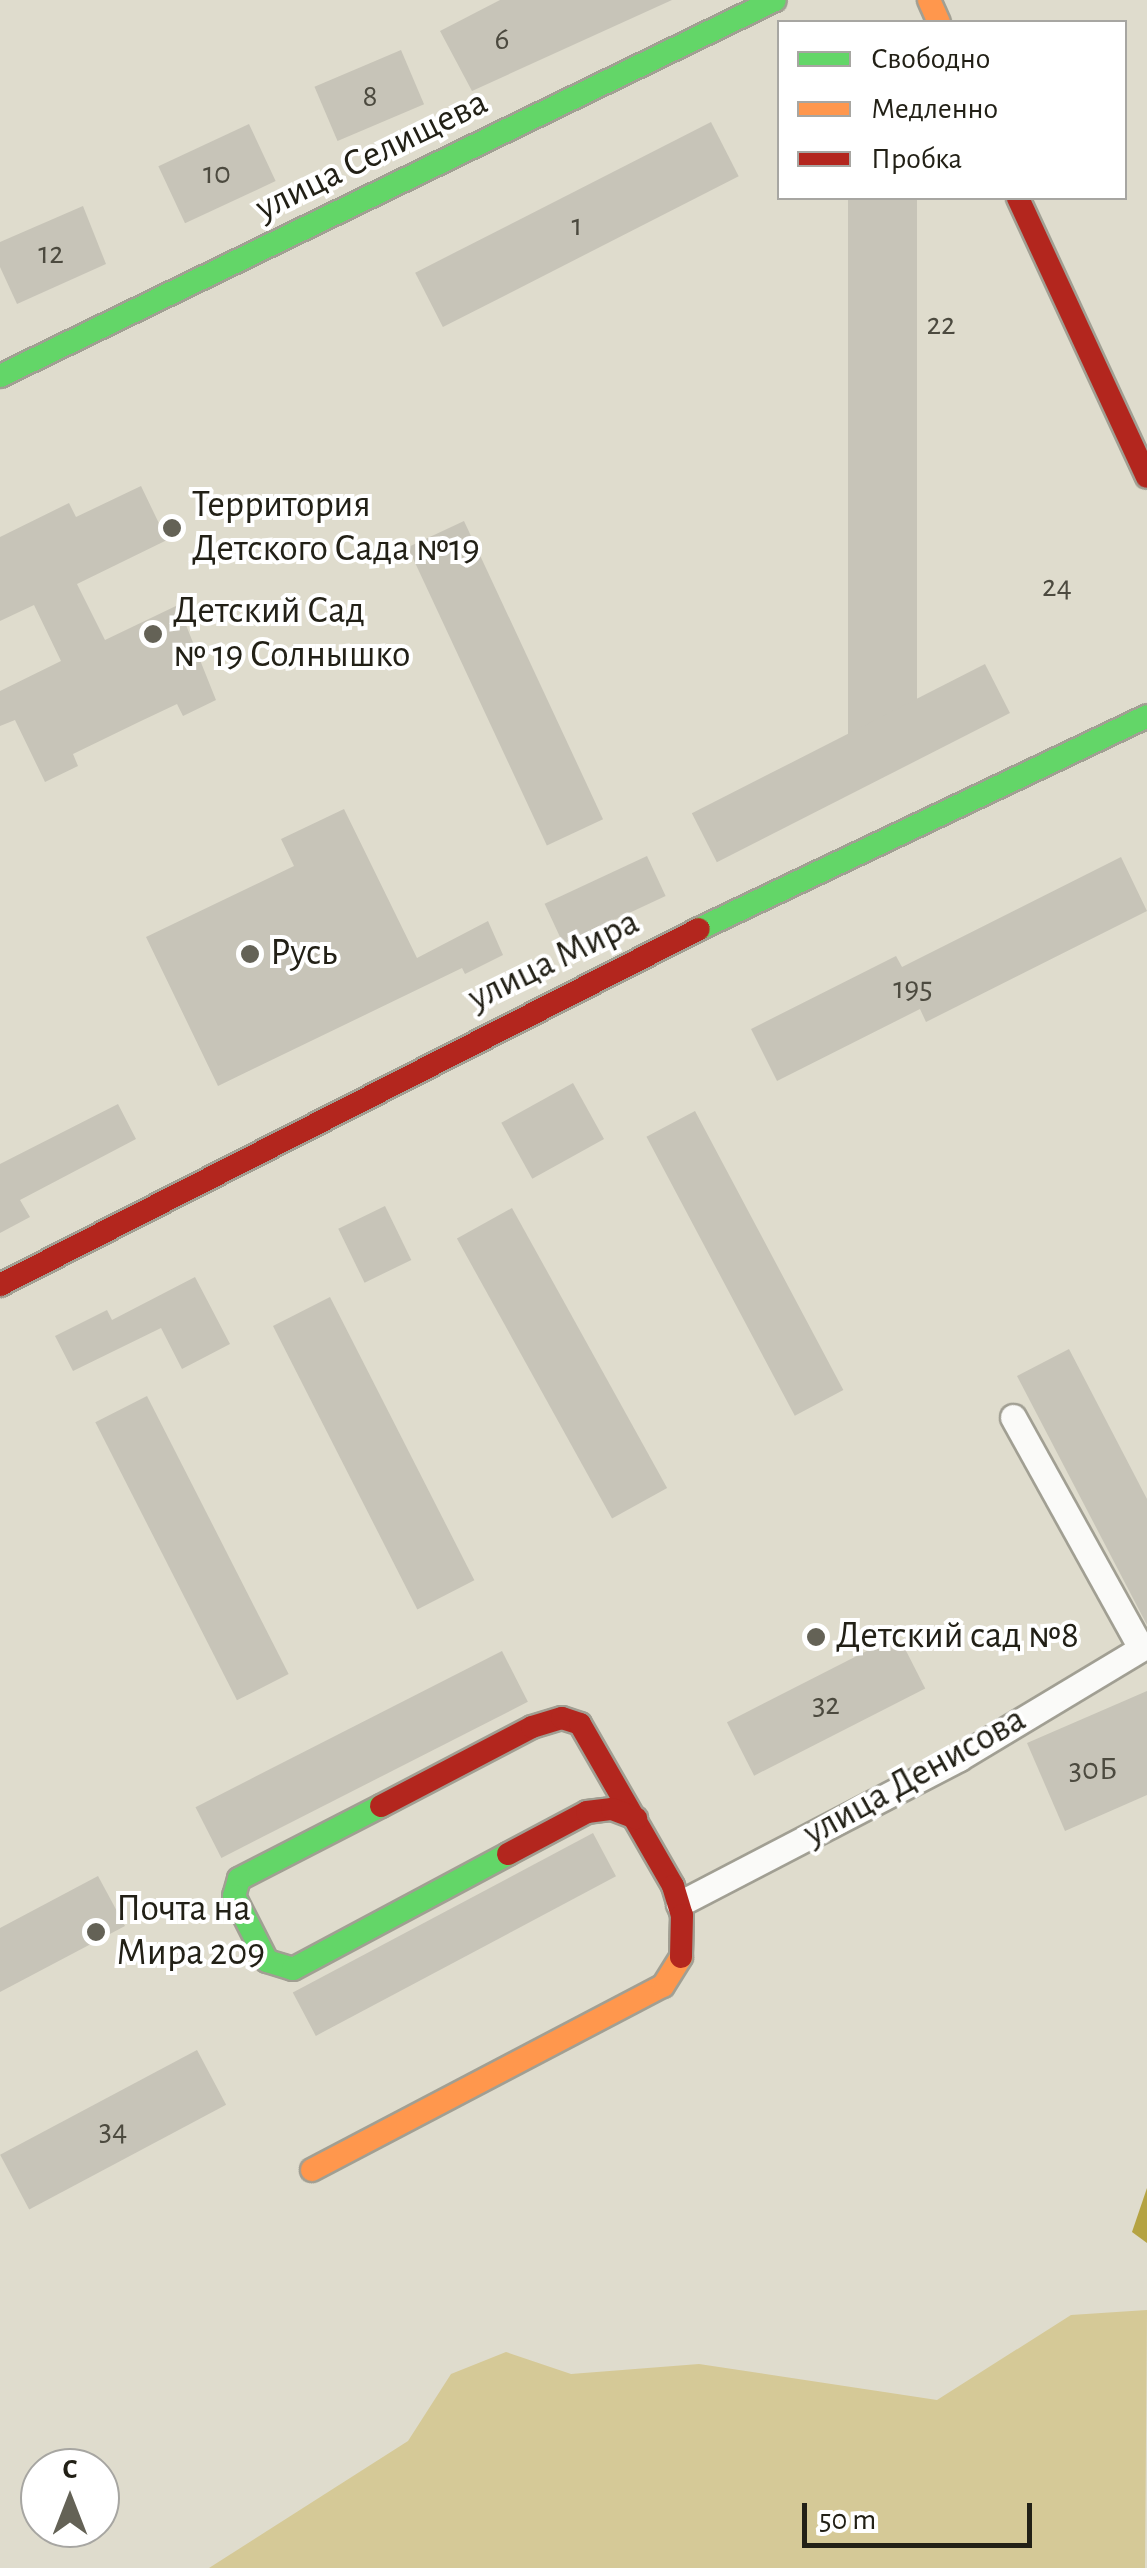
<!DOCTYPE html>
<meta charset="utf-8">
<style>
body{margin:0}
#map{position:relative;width:1147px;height:2568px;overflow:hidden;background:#dfdccd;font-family:"Alegreya Sans",sans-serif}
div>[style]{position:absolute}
.green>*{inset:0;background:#d5c997}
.water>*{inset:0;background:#b5a342}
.building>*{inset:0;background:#c7c4b8;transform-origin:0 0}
.roads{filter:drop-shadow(2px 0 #a19f93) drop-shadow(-2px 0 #a19f93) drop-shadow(0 2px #a19f93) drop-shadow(0 -2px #a19f93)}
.street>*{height:25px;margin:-12.5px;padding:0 12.5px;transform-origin:12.5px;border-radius:12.5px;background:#fafaf8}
.fast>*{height:22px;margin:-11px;padding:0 11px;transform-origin:11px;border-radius:11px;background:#63d668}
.slow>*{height:22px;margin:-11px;padding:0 11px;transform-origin:11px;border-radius:11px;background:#ff974d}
.jam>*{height:22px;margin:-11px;padding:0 11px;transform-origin:11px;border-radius:11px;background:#b3261e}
.dots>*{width:28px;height:28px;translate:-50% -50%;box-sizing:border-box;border:5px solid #fff;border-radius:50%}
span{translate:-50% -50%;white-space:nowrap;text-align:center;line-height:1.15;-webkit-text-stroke:8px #fff;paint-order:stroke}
.number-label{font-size:32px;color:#4c4a3f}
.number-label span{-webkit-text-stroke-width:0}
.street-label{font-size:38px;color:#222016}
.poi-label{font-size:38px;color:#222016}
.left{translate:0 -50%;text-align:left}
.legend{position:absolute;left:777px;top:20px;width:350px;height:180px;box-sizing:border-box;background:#fff;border:2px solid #a7a6a2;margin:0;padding:12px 18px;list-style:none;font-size:30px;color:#222016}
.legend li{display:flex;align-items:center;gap:20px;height:50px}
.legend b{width:50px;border:2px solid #a7a6a2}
.north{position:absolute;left:20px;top:2448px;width:100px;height:100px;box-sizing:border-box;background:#fff;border:2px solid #a7a6a2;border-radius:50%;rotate:0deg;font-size:28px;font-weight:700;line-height:40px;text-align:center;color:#222016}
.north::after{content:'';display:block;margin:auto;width:35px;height:45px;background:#646256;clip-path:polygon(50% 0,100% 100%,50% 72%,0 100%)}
.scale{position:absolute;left:802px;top:2503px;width:230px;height:45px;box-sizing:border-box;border:5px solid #222016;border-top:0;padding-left:12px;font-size:30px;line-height:35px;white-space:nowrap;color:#222016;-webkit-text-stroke:8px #fff;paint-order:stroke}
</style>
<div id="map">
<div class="green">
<i style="clip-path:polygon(1147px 2310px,1145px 2568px,209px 2568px,408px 2441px,451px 2374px,506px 2352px,571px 2374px,699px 2364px,937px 2400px,1071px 2315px)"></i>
</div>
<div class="water">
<i style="clip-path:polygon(1147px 2188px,1147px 2243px,1132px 2232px)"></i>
</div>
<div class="building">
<i style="clip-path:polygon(500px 0,672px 0,472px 91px,440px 31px)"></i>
<i style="left:401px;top:50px;width:59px;height:94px;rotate:67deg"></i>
<i style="left:711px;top:122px;width:61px;height:332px;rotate:63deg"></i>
<i style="left:249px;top:124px;width:63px;height:100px;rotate:65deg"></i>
<i style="left:848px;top:198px;width:69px;height:537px"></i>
<i style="clip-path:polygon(83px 206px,106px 264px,17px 304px,0 267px,0 242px)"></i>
<i style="clip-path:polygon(141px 486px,167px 540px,77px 584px,105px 640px,178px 605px,216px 700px,183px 716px,177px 704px,141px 721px,73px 754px,78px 766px,45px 782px,15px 720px,0 726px,0 691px,61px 661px,34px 605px,0 621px,0 537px,69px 503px,76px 517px)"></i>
<i style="left:464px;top:521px;width:329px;height:62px;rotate:65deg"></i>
<i style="left:985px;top:664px;width:55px;height:329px;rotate:63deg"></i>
<i style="clip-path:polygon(344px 809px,417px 958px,488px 921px,503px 955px,465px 974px,462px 968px,218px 1086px,146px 937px,294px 866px,281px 839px)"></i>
<i style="left:647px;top:856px;width:44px;height:113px;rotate:65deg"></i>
<i style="clip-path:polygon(1121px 857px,1147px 911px,926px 1022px,920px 1009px,777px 1081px,751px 1029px,896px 956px,902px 967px)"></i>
<i style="left:573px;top:1083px;width:64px;height:82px;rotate:61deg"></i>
<i style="clip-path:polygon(118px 1104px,136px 1139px,20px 1200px,30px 1217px,0 1233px,0 1164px)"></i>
<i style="left:695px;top:1111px;width:316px;height:55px;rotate:62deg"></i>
<i style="left:385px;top:1206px;width:60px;height:52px;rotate:64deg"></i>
<i style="left:512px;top:1208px;width:320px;height:63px;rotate:61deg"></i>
<i style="clip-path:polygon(195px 1277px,230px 1344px,182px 1369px,161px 1328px,73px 1371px,55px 1336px,107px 1310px,112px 1320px)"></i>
<i style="left:330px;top:1297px;width:318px;height:64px;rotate:63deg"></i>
<i style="clip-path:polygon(1069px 1349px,1147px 1499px,1147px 1625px,1017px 1376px)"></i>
<i style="left:147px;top:1396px;width:312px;height:58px;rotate:63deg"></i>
<i style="left:898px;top:1635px;width:60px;height:192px;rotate:63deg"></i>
<i style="left:502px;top:1651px;width:57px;height:344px;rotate:63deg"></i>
<i style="clip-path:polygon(1147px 1691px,1147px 1795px,1065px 1831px,1027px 1743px)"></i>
<i style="left:593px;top:1833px;width:49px;height:340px;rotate:62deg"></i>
<i style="clip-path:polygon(98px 1876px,125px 1926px,0 1992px,0 1928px)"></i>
<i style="left:197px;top:2050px;width:62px;height:223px;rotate:62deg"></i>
</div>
<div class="roads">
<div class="street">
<i style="left:1013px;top:1417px;width:264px;rotate:61deg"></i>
<i style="left:679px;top:1904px;width:316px;rotate:-27.5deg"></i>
<i style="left:959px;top:1758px;width:219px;rotate:-31deg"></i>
</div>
<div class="fast">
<i style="left:0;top:376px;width:861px;rotate:-25.88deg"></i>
<i style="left:699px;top:929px;width:496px;rotate:-25.4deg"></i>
<i style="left:381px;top:1806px;width:160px;rotate:152.8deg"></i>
<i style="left:239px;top:1879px;width:18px;rotate:106deg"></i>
<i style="left:234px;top:1896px;width:73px;rotate:63.1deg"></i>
<i style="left:267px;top:1961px;width:27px;rotate:17deg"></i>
<i style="left:293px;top:1969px;width:244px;rotate:-28.1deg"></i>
</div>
<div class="slow">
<i style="left:929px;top:0;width:24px;rotate:66deg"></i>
<i style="left:312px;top:2170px;width:396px;rotate:-27.7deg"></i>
<i style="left:663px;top:1986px;width:34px;rotate:-58deg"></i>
</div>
<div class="jam">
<i style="left:1018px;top:198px;width:307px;rotate:65.2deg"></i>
<i style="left:0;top:1285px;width:784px;rotate:-26.99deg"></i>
<i style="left:381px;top:1806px;width:170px;rotate:-27.6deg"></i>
<i style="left:532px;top:1727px;width:31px;rotate:-17deg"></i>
<i style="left:562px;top:1718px;width:19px;rotate:18deg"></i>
<i style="left:580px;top:1724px;width:187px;rotate:60.1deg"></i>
<i style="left:673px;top:1886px;width:30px;rotate:73deg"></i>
<i style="left:682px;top:1915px;width:42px;rotate:91.4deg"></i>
<i style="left:508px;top:1854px;width:89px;rotate:-28deg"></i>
<i style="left:587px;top:1812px;width:25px;rotate:-7deg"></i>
<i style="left:612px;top:1809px;width:26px;rotate:21deg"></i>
</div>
</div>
<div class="dots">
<i style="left:172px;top:528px;background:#646256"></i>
<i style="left:153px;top:634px;background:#646256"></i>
<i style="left:250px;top:954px;background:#646256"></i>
<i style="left:816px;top:1637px;background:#646256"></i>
<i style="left:96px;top:1932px;background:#646256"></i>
</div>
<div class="number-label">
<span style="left:502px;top:39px">6</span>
<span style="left:370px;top:96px">8</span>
<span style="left:217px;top:173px">10</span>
<span style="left:577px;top:225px">1</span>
<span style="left:51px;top:253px">12</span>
<span style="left:941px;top:324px">22</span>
<span style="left:1057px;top:586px">24</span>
<span style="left:913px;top:988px">195</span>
<span style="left:826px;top:1704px">32</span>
<span style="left:1093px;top:1769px">30Б</span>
<span style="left:113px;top:2130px">34</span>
</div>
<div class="street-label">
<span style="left:372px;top:156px;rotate:-26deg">улица Селищева</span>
<span style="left:554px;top:961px;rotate:-26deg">улица Мира</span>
<span style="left:915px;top:1777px;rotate:-29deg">улица Денисова</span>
</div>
<div class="poi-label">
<span class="left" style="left:192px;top:528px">Территория<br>Детского Сада №19</span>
<span class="left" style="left:173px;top:634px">Детский Сад<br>№ 19 Солнышко</span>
<span class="left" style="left:270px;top:954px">Русь</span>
<span class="left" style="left:836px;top:1637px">Детский сад №8</span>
<span class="left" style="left:116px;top:1932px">Почта на<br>Мира 209</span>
</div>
<ul class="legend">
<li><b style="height:12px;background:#63d668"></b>Свободно</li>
<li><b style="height:12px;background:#ff974d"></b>Медленно</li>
<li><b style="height:12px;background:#b3261e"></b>Пробка</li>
</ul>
<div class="north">С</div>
<div class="scale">50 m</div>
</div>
